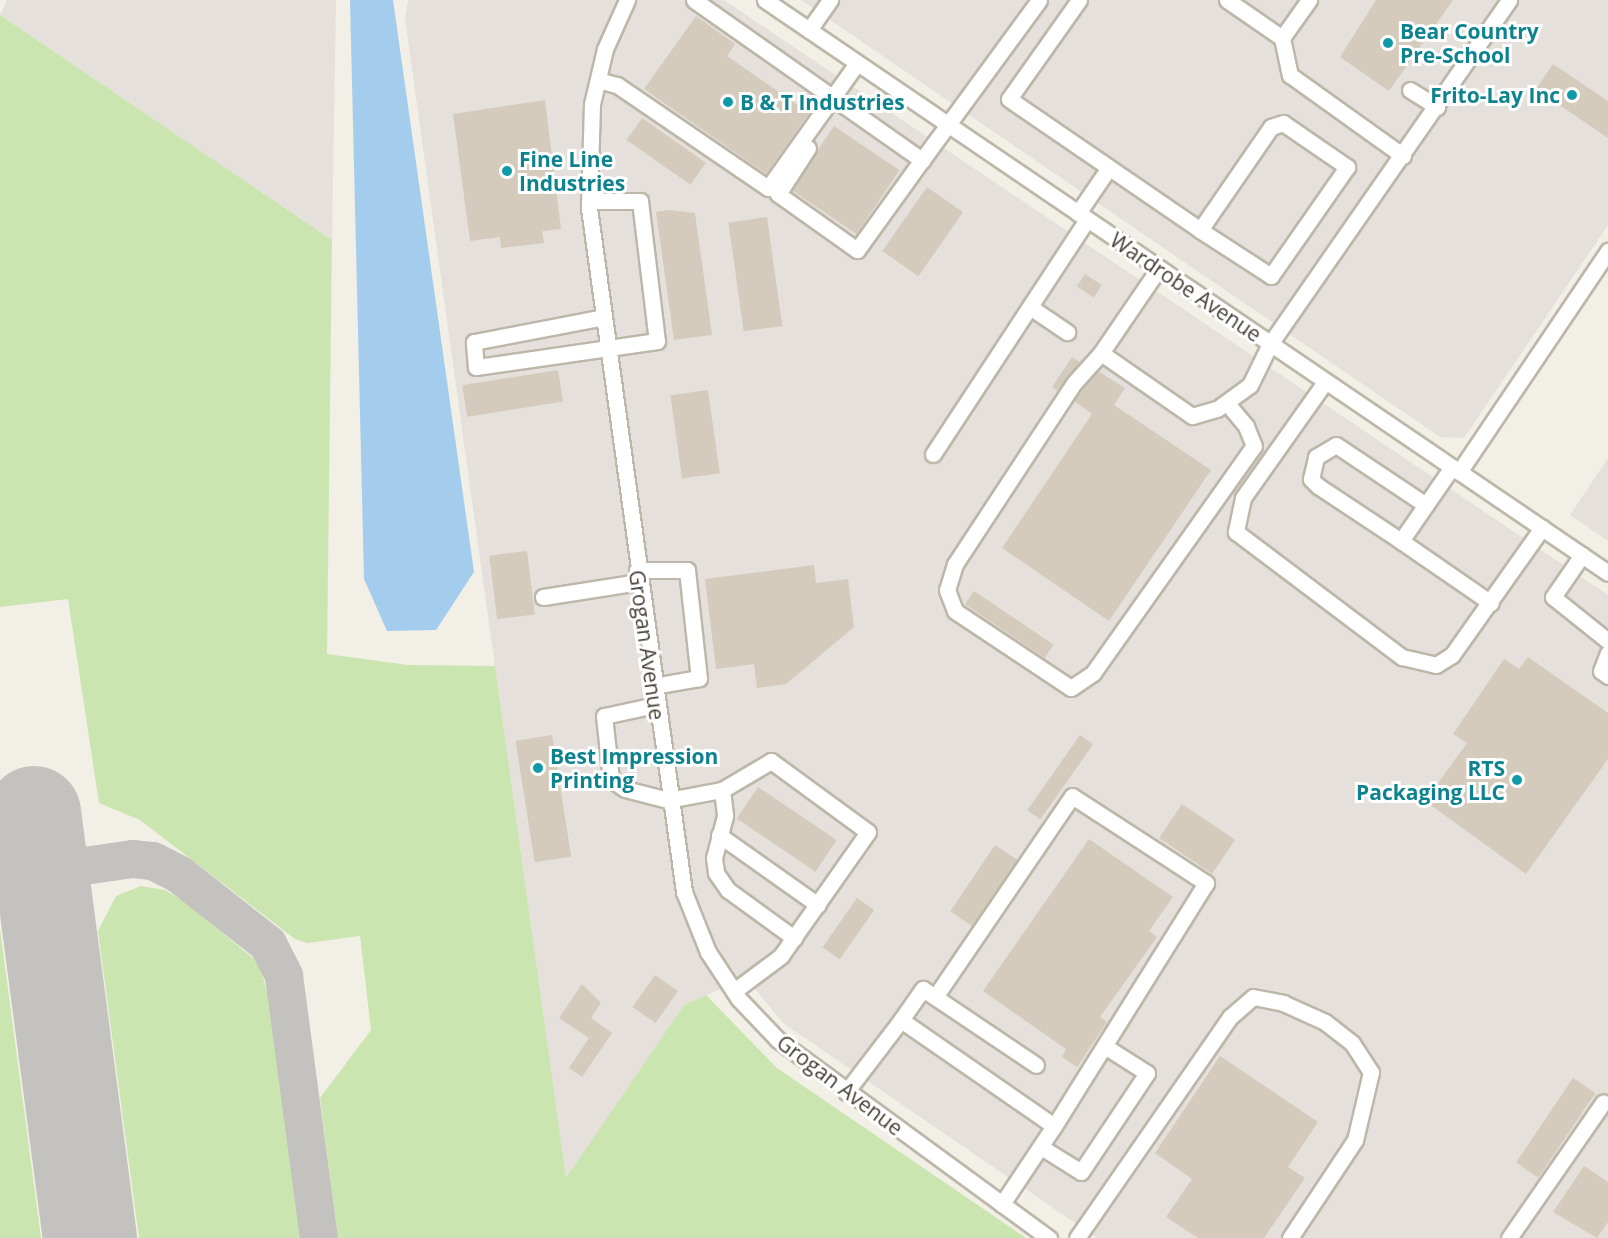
<!DOCTYPE html>
<style>
body{margin:0}
#map{position:relative;width:1608px;height:1238px;overflow:hidden;background:#f2efe6;font-family:"Open Sans",sans-serif}
div>[style]{position:absolute}
.industrial>*{inset:0;background:#e5e0db}
.green>*{inset:0;background:#cbe5b0}
.water>*{inset:0;background:#a4cded}
.taxiway>*{height:38px;margin:-19px;padding:0 19px;transform-origin:19px;border-radius:19px;background:#c4c2be}
.runway>*{height:94px;margin:-47px;padding:0 47px;transform-origin:47px;border-radius:47px;background:#c4c2be}
.building>*{inset:0;background:#d4cbbc;transform-origin:0 0}
.roads{filter:drop-shadow(2px 0 #bdb7a9) drop-shadow(-2px 0 #bdb7a9) drop-shadow(0 2px #bdb7a9) drop-shadow(0 -2px #bdb7a9)}
.minor>*{height:15px;margin:-7.5px;padding:0 7.5px;transform-origin:7.5px;border-radius:7.5px;background:#fff}
.dots>*{width:16px;height:16px;translate:-50% -50%;box-sizing:border-box;border:3px solid #fff;border-radius:50%}
span{translate:-50% -50%;white-space:nowrap;text-align:center;line-height:1.15;-webkit-text-stroke:6px #fff;paint-order:stroke}
.culture-label{font-size:21px;color:#0d838f;font-weight:700}
.left{translate:0 -50%;text-align:left}
.right{translate:-100% -50%;text-align:right}
.street-label{font-size:21px;color:#453f35}
</style>
<div id="map">
<div class="industrial">
<i style="clip-path:polygon(7px 0,336px 0,332px 240px,0 15px)"></i>
<i style="clip-path:polygon(408px 0,724px 0,1608px 595px,1608px 1238px,1097px 1238px,783px 1023px,746px 978px,684px 1005px,566px 1179px,405px 18px)"></i>
<i style="clip-path:polygon(801px 0,1608px 0,1608px 225px,1464px 438px,1440px 437px)"></i>
<i style="clip-path:polygon(1608px 458px,1608px 541px,1570px 515px)"></i>
</div>
<div class="green">
<i style="clip-path:polygon(0 15px,332px 240px,327px 654px,408px 665px,495px 666px,566px 1178px,684px 1005px,706px 995px,777px 1068px,1026px 1238px,338px 1238px,320px 1098px,371px 1030px,360px 936px,307px 943px,295px 939px,140px 820px,99px 803px,68px 599px,0 607px)"></i>
<i style="clip-path:polygon(141px 886px,165px 890px,185px 902px,259px 963px,269px 999px,301px 1238px,139px 1238px,98px 931px,116px 896px)"></i>
<i style="clip-path:polygon(0 929px,41px 1238px,0 1238px)"></i>
</div>
<div class="water">
<i style="clip-path:polygon(350px 0,393px 0,474px 572px,436px 630px,387px 631px,364px 579px)"></i>
</div>
<div class="taxiway">
<i style="left:42px;top:872px;width:92px;rotate:-8.1deg"></i>
<i style="left:133px;top:859px;width:20px;rotate:6deg"></i>
<i style="left:153px;top:861px;width:30px;rotate:27deg"></i>
<i style="left:180px;top:875px;width:112px;rotate:38.1deg"></i>
<i style="left:268px;top:944px;width:36px;rotate:63deg"></i>
<i style="left:284px;top:976px;width:264px;rotate:82.4deg"></i>
</div>
<div class="runway">
<i style="left:34px;top:813px;width:429px;rotate:82.5deg"></i>
</div>
<div class="building">
<i style="clip-path:polygon(1376px 0,1453px 0,1389px 91px,1340px 57px)"></i>
<i style="clip-path:polygon(696px 16px,735px 44px,727px 56px,809px 113px,766px 174px,644px 89px)"></i>
<i style="clip-path:polygon(1553px 64px,1608px 101px,1608px 138px,1536px 89px)"></i>
<i style="clip-path:polygon(545px 100px,561px 229px,542px 231px,544px 243px,501px 248px,500px 237px,470px 241px,453px 114px)"></i>
<i style="left:642px;top:118px;width:78px;height:27px;rotate:35deg"></i>
<i style="left:834px;top:126px;width:79px;height:77px;rotate:34deg"></i>
<i style="left:927px;top:187px;width:44px;height:78px;rotate:35deg"></i>
<i style="clip-path:polygon(670px 210px,695px 213px,712px 335px,674px 340px,656px 212px)"></i>
<i style="left:767px;top:217px;width:110px;height:39px;rotate:82deg"></i>
<i style="left:1085px;top:274px;width:20px;height:15px;rotate:33deg"></i>
<i style="clip-path:polygon(1072px 357px,1080px 362px,1057px 391px,1052px 387px)"></i>
<i style="left:558px;top:370px;width:32px;height:97px;rotate:81deg"></i>
<i style="clip-path:polygon(1098px 371px,1125px 388px,1114px 405px,1211px 470px,1109px 621px,1002px 548px,1092px 414px,1074px 401px)"></i>
<i style="left:708px;top:390px;width:84px;height:38px;rotate:82deg"></i>
<i style="left:527px;top:551px;width:64px;height:38px;rotate:83deg"></i>
<i style="clip-path:polygon(814px 565px,816px 583px,848px 579px,854px 627px,786px 684px,757px 688px,754px 664px,716px 669px,705px 579px)"></i>
<i style="left:974px;top:591px;width:96px;height:16px;rotate:34deg"></i>
<i style="clip-path:polygon(1528px 657px,1608px 713px,1608px 759px,1526px 874px,1425px 801px,1467px 743px,1453px 734px,1504px 659px,1519px 669px)"></i>
<i style="left:552px;top:735px;width:123px;height:37px;rotate:81deg"></i>
<i style="left:1080px;top:735px;width:16px;height:92px;rotate:35deg"></i>
<i style="left:758px;top:787px;width:95px;height:38px;rotate:34deg"></i>
<i style="left:1182px;top:804px;width:64px;height:41px;rotate:34deg"></i>
<i style="clip-path:polygon(1089px 839px,1173px 897px,1149px 931px,1157px 937px,1100px 1017px,1107px 1022px,1077px 1067px,1062px 1057px,1066px 1049px,983px 991px)"></i>
<i style="left:995px;top:845px;width:27px;height:80px;rotate:34deg"></i>
<i style="left:857px;top:898px;width:21px;height:60px;rotate:35deg"></i>
<i style="left:655px;top:975px;width:28px;height:39px;rotate:35deg"></i>
<i style="clip-path:polygon(582px 984px,601px 1003px,591px 1018px,612px 1033px,582px 1077px,569px 1068px,589px 1038px,559px 1018px)"></i>
<i style="clip-path:polygon(1220px 1056px,1318px 1122px,1288px 1167px,1305px 1178px,1264px 1238px,1198px 1238px,1166px 1217px,1192px 1179px,1155px 1153px)"></i>
<i style="left:1573px;top:1078px;width:27px;height:102px;rotate:34deg"></i>
<i style="clip-path:polygon(1584px 1166px,1608px 1182px,1608px 1222px,1597px 1238px,1553px 1212px)"></i>
</div>
<div class="roads">
<div class="minor">
<i style="left:627px;top:0;width:54px;rotate:114.2deg"></i>
<i style="left:605px;top:49px;width:57px;rotate:103.3deg"></i>
<i style="left:592px;top:104px;width:104px;rotate:91.7deg"></i>
<i style="left:589px;top:208px;width:691px;rotate:82.09deg"></i>
<i style="left:684px;top:892px;width:65px;rotate:68.2deg"></i>
<i style="left:708px;top:952px;width:56px;rotate:56.6deg"></i>
<i style="left:739px;top:999px;width:57px;rotate:46.4deg"></i>
<i style="left:778px;top:1040px;width:336px;rotate:36.2deg"></i>
<i style="left:694px;top:0;width:279px;rotate:35.1deg"></i>
<i style="left:922px;top:160px;width:198px;rotate:-53.8deg"></i>
<i style="left:765px;top:0;width:1019px;rotate:34.2deg"></i>
<i style="left:1079px;top:0;width:121px;rotate:125.3deg"></i>
<i style="left:1009px;top:99px;width:232px;rotate:34.4deg"></i>
<i style="left:1227px;top:0;width:67px;rotate:34.6deg"></i>
<i style="left:1282px;top:38px;width:38px;rotate:78deg"></i>
<i style="left:1290px;top:75px;width:139px;rotate:35.6deg"></i>
<i style="left:809px;top:30px;width:37px;rotate:-55deg"></i>
<i style="left:1282px;top:38px;width:47px;rotate:-54.6deg"></i>
<i style="left:598px;top:80px;width:20px;rotate:15deg"></i>
<i style="left:617px;top:85px;width:183px;rotate:34.3deg"></i>
<i style="left:768px;top:188px;width:153px;rotate:-54.5deg"></i>
<i style="left:1410px;top:90px;width:32px;rotate:32deg"></i>
<i style="left:1283px;top:123px;width:78px;rotate:34.5deg"></i>
<i style="left:1347px;top:167px;width:133px;rotate:124.9deg"></i>
<i style="left:1271px;top:276px;width:85px;rotate:-147.1deg"></i>
<i style="left:1200px;top:230px;width:125px;rotate:-55.4deg"></i>
<i style="left:1271px;top:127px;width:13px;rotate:-18deg"></i>
<i style="left:808px;top:148px;width:55px;rotate:123.1deg"></i>
<i style="left:778px;top:194px;width:97px;rotate:35.3deg"></i>
<i style="left:857px;top:250px;width:111px;rotate:-54.2deg"></i>
<i style="left:589px;top:201px;width:51px"></i>
<i style="left:640px;top:201px;width:141px;rotate:83.1deg"></i>
<i style="left:657px;top:341px;width:183px;rotate:171.8deg"></i>
<i style="left:476px;top:367px;width:25px;rotate:-95deg"></i>
<i style="left:474px;top:342px;width:132px;rotate:-10.9deg"></i>
<i style="left:1078px;top:213px;width:53px;rotate:-55.7deg"></i>
<i style="left:1159px;top:268px;width:103px;rotate:124.3deg"></i>
<i style="left:1101px;top:353px;width:111px;rotate:34.7deg"></i>
<i style="left:1192px;top:416px;width:26px;rotate:-16deg"></i>
<i style="left:1217px;top:409px;width:41px;rotate:-36deg"></i>
<i style="left:1250px;top:385px;width:46px;rotate:-64deg"></i>
<i style="left:1270px;top:344px;width:419px;rotate:-55.2deg"></i>
<i style="left:1030px;top:307px;width:45px;rotate:34deg"></i>
<i style="left:1101px;top:353px;width:40px;rotate:132deg"></i>
<i style="left:1074px;top:383px;width:217px;rotate:123.3deg"></i>
<i style="left:955px;top:564px;width:27px;rotate:107deg"></i>
<i style="left:947px;top:590px;width:22px;rotate:69deg"></i>
<i style="left:955px;top:611px;width:139px;rotate:33.6deg"></i>
<i style="left:1071px;top:688px;width:27px;rotate:-34deg"></i>
<i style="left:1093px;top:673px;width:278px;rotate:-54.7deg"></i>
<i style="left:1254px;top:446px;width:22px;rotate:-112deg"></i>
<i style="left:1246px;top:426px;width:30px;rotate:-130deg"></i>
<i style="left:1325px;top:382px;width:142px;rotate:125.3deg"></i>
<i style="left:1243px;top:498px;width:35px;rotate:102deg"></i>
<i style="left:1236px;top:532px;width:208px;rotate:37deg"></i>
<i style="left:1402px;top:657px;width:35px;rotate:13deg"></i>
<i style="left:1436px;top:665px;width:19px;rotate:-32deg"></i>
<i style="left:1452px;top:655px;width:156px;rotate:-54.7deg"></i>
<i style="left:933px;top:454px;width:280px;rotate:-56.7deg"></i>
<i style="left:1452px;top:467px;width:90px;rotate:124.6deg"></i>
<i style="left:1401px;top:541px;width:109px;rotate:34.6deg"></i>
<i style="left:1459px;top:472px;width:267px;rotate:-56deg"></i>
<i style="left:1401px;top:541px;width:100px;rotate:-146.5deg"></i>
<i style="left:1318px;top:486px;width:10px;rotate:-135deg"></i>
<i style="left:1311px;top:479px;width:23px;rotate:-77deg"></i>
<i style="left:1316px;top:457px;width:23px;rotate:-31deg"></i>
<i style="left:1336px;top:445px;width:108px;rotate:33.7deg"></i>
<i style="left:1582px;top:555px;width:51px;rotate:124.6deg"></i>
<i style="left:1553px;top:597px;width:70px;rotate:38.7deg"></i>
<i style="left:637px;top:570px;width:50px"></i>
<i style="left:687px;top:570px;width:109px;rotate:83.7deg"></i>
<i style="left:699px;top:678px;width:47px;rotate:170.1deg"></i>
<i style="left:543px;top:597px;width:97px;rotate:-8.9deg"></i>
<i style="left:1608px;top:653px;width:19px;rotate:111deg"></i>
<i style="left:1601px;top:671px;width:9px;rotate:36deg"></i>
<i style="left:655px;top:705px;width:52px;rotate:167.8deg"></i>
<i style="left:604px;top:716px;width:63px;rotate:83.7deg"></i>
<i style="left:611px;top:779px;width:17px;rotate:36deg"></i>
<i style="left:625px;top:789px;width:44px;rotate:14.3deg"></i>
<i style="left:668px;top:800px;width:55px;rotate:-10.5deg"></i>
<i style="left:722px;top:790px;width:57px;rotate:-30.6deg"></i>
<i style="left:771px;top:761px;width:120px;rotate:36.2deg"></i>
<i style="left:868px;top:832px;width:151px;rotate:125.1deg"></i>
<i style="left:781px;top:956px;width:59px;rotate:143.3deg"></i>
<i style="left:722px;top:790px;width:26px;rotate:83deg"></i>
<i style="left:725px;top:816px;width:43px;rotate:104.7deg"></i>
<i style="left:714px;top:858px;width:15px;rotate:82deg"></i>
<i style="left:716px;top:873px;width:21px;rotate:55deg"></i>
<i style="left:728px;top:890px;width:82px;rotate:36deg"></i>
<i style="left:719px;top:835px;width:121px;rotate:35.3deg"></i>
<i style="left:935px;top:997px;width:243px;rotate:-55.7deg"></i>
<i style="left:1072px;top:796px;width:160px;rotate:33deg"></i>
<i style="left:1206px;top:883px;width:287px;rotate:122deg"></i>
<i style="left:901px;top:1020px;width:38px;rotate:-55deg"></i>
<i style="left:923px;top:989px;width:136px;rotate:33.9deg"></i>
<i style="left:846px;top:1092px;width:91px;rotate:-52.6deg"></i>
<i style="left:901px;top:1020px;width:186px;rotate:34.7deg"></i>
<i style="left:1054px;top:1126px;width:94px;rotate:123.7deg"></i>
<i style="left:1041px;top:1147px;width:47px;rotate:32deg"></i>
<i style="left:1081px;top:1172px;width:119px;rotate:-56.3deg"></i>
<i style="left:1147px;top:1073px;width:49px;rotate:-147.6deg"></i>
<i style="left:1077px;top:1238px;width:269px;rotate:-55.3deg"></i>
<i style="left:1230px;top:1017px;width:30px;rotate:-41deg"></i>
<i style="left:1253px;top:997px;width:31px;rotate:11deg"></i>
<i style="left:1283px;top:1003px;width:46px;rotate:24.3deg"></i>
<i style="left:1325px;top:1022px;width:34px;rotate:38deg"></i>
<i style="left:1352px;top:1043px;width:35px;rotate:57deg"></i>
<i style="left:1371px;top:1072px;width:70px;rotate:103.2deg"></i>
<i style="left:1355px;top:1140px;width:118px;rotate:123.6deg"></i>
<i style="left:1509px;top:1238px;width:165px;rotate:-55.2deg"></i>
</div>
</div>
<div class="dots">
<i style="left:1388px;top:43px;background:#0f9aa8"></i>
<i style="left:1572px;top:95px;background:#0f9aa8"></i>
<i style="left:728px;top:102px;background:#0f9aa8"></i>
<i style="left:507px;top:171px;background:#0f9aa8"></i>
<i style="left:538px;top:768px;background:#0f9aa8"></i>
<i style="left:1517px;top:780px;background:#0f9aa8"></i>
</div>
<div class="culture-label">
<span class="left" style="left:1400px;top:43px">Bear Country<br>Pre-School</span>
<span class="right" style="left:1560px;top:95px">Frito-Lay Inc</span>
<span class="left" style="left:740px;top:102px">B &amp; T Industries</span>
<span class="left" style="left:519px;top:171px">Fine Line<br>Industries</span>
<span class="left" style="left:550px;top:768px">Best Impression<br>Printing</span>
<span class="right" style="left:1505px;top:780px">RTS<br>Packaging LLC</span>
</div>
<div class="street-label">
<span style="left:1186px;top:287px;rotate:34deg">Wardrobe Avenue</span>
<span style="left:647px;top:645px;rotate:82deg">Grogan Avenue</span>
<span style="left:840px;top:1085px;rotate:37deg">Grogan Avenue</span>
</div>
</div>
